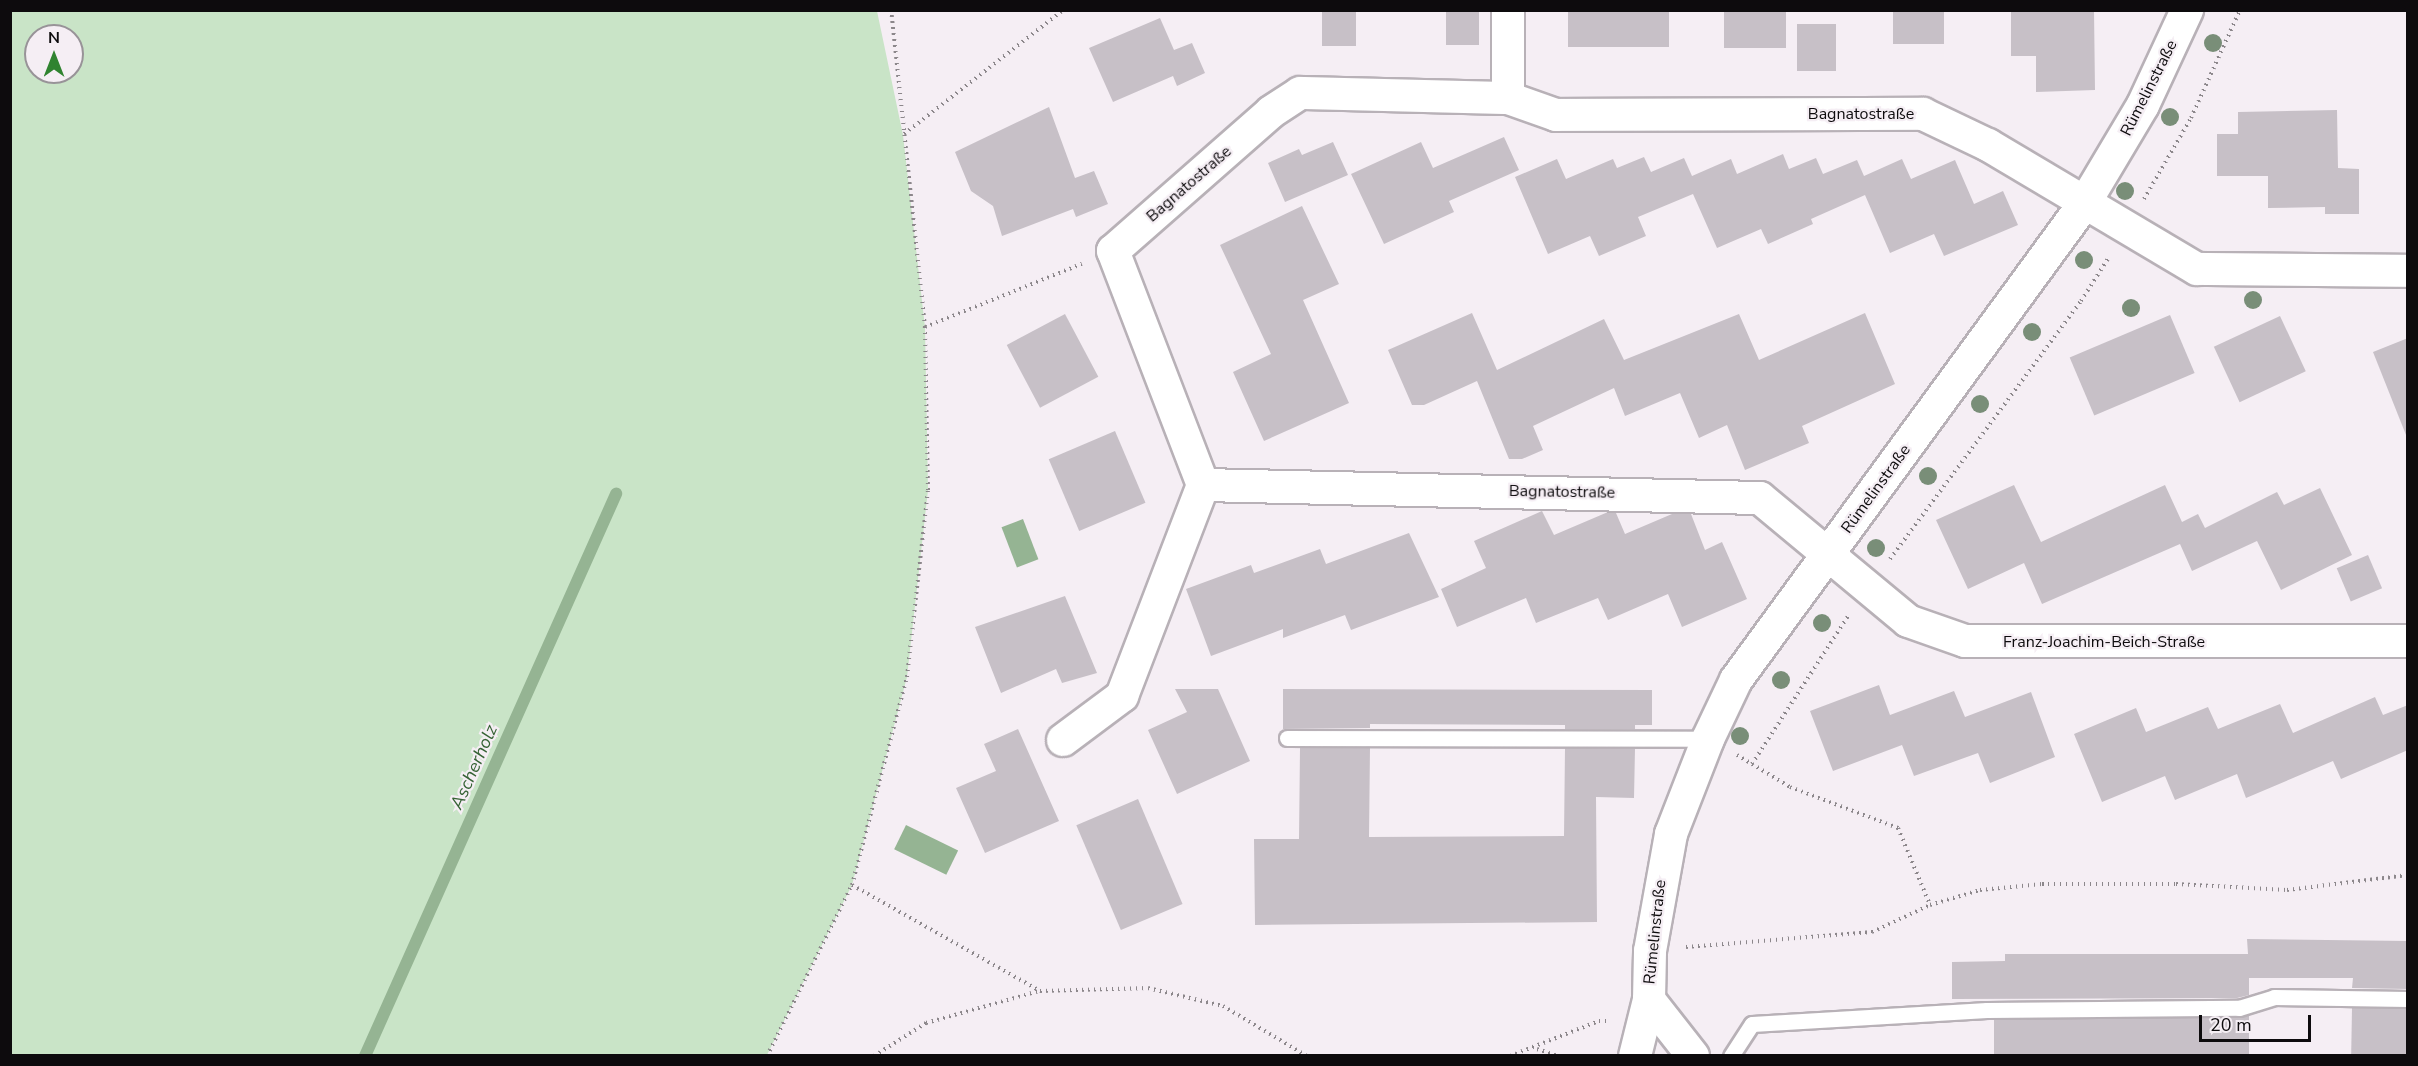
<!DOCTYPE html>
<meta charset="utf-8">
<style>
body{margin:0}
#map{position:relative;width:2418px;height:1066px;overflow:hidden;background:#f5eef4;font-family:"Nunito Sans",sans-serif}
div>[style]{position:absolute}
.green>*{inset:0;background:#c9e4c7}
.water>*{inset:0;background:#95b493;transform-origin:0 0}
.stream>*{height:12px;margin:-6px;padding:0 6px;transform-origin:6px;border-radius:6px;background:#95b493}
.building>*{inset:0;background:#c7c0c7;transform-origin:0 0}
.path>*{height:4px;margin-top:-2px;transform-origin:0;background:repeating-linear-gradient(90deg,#8c878b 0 1.5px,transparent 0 6px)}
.roads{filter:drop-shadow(2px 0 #b8b1b7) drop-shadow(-2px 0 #b8b1b7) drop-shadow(0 2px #b8b1b7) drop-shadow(0 -2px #b8b1b7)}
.lane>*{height:15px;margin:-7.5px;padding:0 7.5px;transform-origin:7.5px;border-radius:7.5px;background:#fff}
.street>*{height:32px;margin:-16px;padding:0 16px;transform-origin:16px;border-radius:16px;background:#fff}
.trees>*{width:18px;height:18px;margin:-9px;border-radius:50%;background:#798e78}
span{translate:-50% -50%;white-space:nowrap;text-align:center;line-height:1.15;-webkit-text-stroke:4.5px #f5eef4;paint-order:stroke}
.street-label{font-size:16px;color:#0d0b0d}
.water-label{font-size:18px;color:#366335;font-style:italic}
.frame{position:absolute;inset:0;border:12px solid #0d0b0d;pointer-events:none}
.north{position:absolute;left:24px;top:24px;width:60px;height:60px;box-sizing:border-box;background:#f5eef4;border:2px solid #989398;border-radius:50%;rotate:0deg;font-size:16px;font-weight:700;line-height:24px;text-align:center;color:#0d0b0d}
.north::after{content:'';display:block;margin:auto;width:21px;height:27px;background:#308330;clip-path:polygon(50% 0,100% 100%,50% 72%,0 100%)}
.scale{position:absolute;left:2199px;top:1015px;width:112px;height:27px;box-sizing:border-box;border:3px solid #0d0b0d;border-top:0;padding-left:8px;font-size:18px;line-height:21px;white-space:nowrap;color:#0d0b0d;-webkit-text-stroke:4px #f5eef4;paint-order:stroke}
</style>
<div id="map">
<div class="green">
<i style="clip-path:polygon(evenodd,10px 11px,877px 11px,903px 135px,925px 327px,928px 490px,907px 677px,852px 885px,767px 1055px,11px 1055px,10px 11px,36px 36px,72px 36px,72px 72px,36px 72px,36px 36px)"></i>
</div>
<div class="water">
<i style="left:1023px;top:519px;width:43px;height:23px;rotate:69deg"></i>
<i style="left:906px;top:825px;width:58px;height:27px;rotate:26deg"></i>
</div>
<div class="stream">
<i style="left:365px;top:1056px;width:616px;rotate:-65.93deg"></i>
</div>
<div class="building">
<i style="left:1322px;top:10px;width:34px;height:36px"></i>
<i style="left:1446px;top:10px;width:33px;height:35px"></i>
<i style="left:1568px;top:10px;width:101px;height:37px"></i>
<i style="left:1724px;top:10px;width:62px;height:38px"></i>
<i style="left:1893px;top:10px;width:51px;height:34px"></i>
<i style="clip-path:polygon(2011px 10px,2094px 10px,2095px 90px,2036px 92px,2036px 56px,2011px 56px)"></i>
<i style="clip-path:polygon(1160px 18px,1174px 50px,1192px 43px,1205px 73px,1177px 86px,1173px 76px,1113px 102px,1089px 48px)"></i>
<i style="left:1797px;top:24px;width:39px;height:47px"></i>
<i style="clip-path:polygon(1049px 107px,1075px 178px,1094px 171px,1108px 204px,1076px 217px,1073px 209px,1002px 236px,993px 206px,971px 191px,955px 152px)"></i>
<i style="clip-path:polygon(2337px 110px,2338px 168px,2359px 169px,2359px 214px,2325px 214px,2325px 207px,2268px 208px,2268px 176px,2217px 176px,2217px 134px,2238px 134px,2238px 112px)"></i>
<i style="clip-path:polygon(1504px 137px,1519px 170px,1449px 201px,1454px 212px,1384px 244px,1351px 174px,1421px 142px,1433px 168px)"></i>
<i style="clip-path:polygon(1333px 142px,1348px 175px,1285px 202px,1268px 163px,1299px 149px,1302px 155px)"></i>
<i style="clip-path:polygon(1783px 154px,1789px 169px,1816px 158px,1823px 174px,1857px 160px,1864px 176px,1902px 159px,1911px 179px,1955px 160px,1974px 204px,2003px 191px,2018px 225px,1944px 256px,1934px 234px,1890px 253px,1865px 195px,1811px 219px,1813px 224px,1768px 244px,1761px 229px,1717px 248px,1693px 194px,1638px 217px,1646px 236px,1599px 256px,1590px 236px,1548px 254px,1515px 177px,1557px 159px,1566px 179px,1613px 159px,1617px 168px,1644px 157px,1651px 172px,1684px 158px,1692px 176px,1731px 159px,1737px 174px)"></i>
<i style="clip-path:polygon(1302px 206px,1339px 284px,1303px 300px,1349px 403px,1264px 441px,1233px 372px,1271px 354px,1220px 245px)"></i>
<i style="clip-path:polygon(1472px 313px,1497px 370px,1604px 319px,1624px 360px,1739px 314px,1759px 360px,1865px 313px,1895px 384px,1802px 426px,1809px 443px,1745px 470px,1727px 425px,1699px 438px,1680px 393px,1625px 416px,1614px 388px,1533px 426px,1543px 450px,1522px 459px,1509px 459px,1477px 381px,1424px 405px,1412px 405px,1388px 350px)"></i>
<i style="left:1065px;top:314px;width:71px;height:66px;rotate:62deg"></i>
<i style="left:2170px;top:315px;width:63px;height:109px;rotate:67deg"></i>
<i style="left:2280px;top:316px;width:61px;height:73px;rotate:65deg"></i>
<i style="clip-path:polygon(2408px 338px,2408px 434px,2406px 435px,2373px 352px)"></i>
<i style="left:1115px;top:431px;width:78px;height:72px;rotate:67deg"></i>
<i style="clip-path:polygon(2014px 485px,2041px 542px,2165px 485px,2182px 522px,2198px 514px,2205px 528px,2277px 492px,2284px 505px,2320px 488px,2352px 555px,2281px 590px,2257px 541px,2192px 571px,2180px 544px,2042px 604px,2024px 563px,1968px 589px,1936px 520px)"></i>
<i style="clip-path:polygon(1542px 511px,1554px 535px,1608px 512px,1616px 513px,1625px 534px,1672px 514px,1691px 514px,1705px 550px,1722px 542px,1747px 599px,1682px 627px,1668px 594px,1608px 620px,1598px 598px,1536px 623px,1526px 598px,1457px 627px,1441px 589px,1486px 568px,1474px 541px)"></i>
<i style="clip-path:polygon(1409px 533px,1439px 597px,1351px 630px,1345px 615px,1283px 638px,1283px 629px,1211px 656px,1186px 589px,1251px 565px,1254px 573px,1320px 549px,1326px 564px)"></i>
<i style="left:2368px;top:555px;width:36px;height:34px;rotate:67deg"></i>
<i style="clip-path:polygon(1065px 596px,1097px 673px,1062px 683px,1056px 669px,1001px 693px,975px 627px)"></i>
<i style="clip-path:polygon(1879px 685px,1890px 715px,1954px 691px,1965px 717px,2031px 692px,2055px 757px,1990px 783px,1978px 753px,1914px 776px,1902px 745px,1833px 771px,1810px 711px)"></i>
<i style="clip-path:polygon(1175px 689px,1218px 689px,1250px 761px,1177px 794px,1148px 730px,1187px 712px)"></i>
<i style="clip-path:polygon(1283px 689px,1652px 690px,1652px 725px,1635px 725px,1635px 729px,1565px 729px,1565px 725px,1370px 724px,1370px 728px,1283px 729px)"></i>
<i style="clip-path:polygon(2375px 697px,2383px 715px,2408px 705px,2408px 750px,2341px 779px,2333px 761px,2246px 798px,2237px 774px,2175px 800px,2165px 776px,2102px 802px,2074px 734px,2136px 708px,2146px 732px,2208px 707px,2218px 729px,2280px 704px,2293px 733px)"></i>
<i style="clip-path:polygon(1018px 729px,1059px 821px,985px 853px,956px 788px,996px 771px,984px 744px)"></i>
<i style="clip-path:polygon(1300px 748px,1370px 748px,1369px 837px,1564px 836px,1565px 748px,1635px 749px,1634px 798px,1596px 797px,1597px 922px,1255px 925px,1254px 839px,1299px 839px)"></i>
<i style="left:1138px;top:799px;width:114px;height:67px;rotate:67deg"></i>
<i style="clip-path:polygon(2247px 939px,2408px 941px,2408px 989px,2352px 988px,2353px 978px,2249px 978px,2249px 995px,2237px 998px,1952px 999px,1952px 962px,2005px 961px,2005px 954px,2248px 954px)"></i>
<i style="left:2352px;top:1008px;width:56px;height:48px;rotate:1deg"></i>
<i style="left:2249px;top:1015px;width:41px;height:255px;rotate:90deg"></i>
</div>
<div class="path">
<i style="left:904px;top:134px;width:202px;rotate:-37.9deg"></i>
<i style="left:2144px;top:199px;width:94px;rotate:-59.9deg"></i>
<i style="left:2191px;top:118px;width:119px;rotate:-65.6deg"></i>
<i style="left:925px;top:327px;width:169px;rotate:-21.9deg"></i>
<i style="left:1890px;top:559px;width:321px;rotate:-53.5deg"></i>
<i style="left:2081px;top:301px;width:52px;rotate:-57.5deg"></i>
<i style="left:1737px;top:755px;width:17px;rotate:31deg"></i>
<i style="left:1752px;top:764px;width:176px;rotate:-57deg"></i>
<i style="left:1752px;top:764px;width:44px;rotate:31.2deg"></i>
<i style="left:1790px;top:787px;width:116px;rotate:20.8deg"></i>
<i style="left:1898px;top:828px;width:83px;rotate:67.4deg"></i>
<i style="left:852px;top:885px;width:216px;rotate:29.4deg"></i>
<i style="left:1040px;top:991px;width:108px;rotate:-1.6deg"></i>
<i style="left:1148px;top:988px;width:77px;rotate:13.5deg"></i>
<i style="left:1223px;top:1006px;width:98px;rotate:30.8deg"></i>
<i style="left:1686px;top:947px;width:187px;rotate:-4.6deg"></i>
<i style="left:1872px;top:932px;width:64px;rotate:-25deg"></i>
<i style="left:1930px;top:905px;width:52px;rotate:-16.7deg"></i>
<i style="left:1980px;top:890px;width:62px;rotate:-5.5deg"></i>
<i style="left:2042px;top:884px;width:134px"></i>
<i style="left:2176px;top:884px;width:111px;rotate:3.1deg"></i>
<i style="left:2287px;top:890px;width:122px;rotate:-7.1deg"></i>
<i style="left:1537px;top:1049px;width:22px;rotate:18deg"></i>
<i style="left:767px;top:1056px;width:191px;rotate:-63.6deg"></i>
<i style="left:852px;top:885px;width:215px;rotate:-75.2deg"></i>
<i style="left:907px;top:677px;width:188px;rotate:-83.6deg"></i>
<i style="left:928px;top:490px;width:163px;rotate:-91.1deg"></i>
<i style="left:925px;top:327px;width:319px;rotate:-96.1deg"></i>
<i style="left:874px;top:1056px;width:62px;rotate:-32.4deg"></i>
<i style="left:926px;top:1023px;width:117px;rotate:-15.8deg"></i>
<i style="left:1510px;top:1056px;width:96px;rotate:-21.5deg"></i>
<i style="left:1599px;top:1021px;width:9px"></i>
</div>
<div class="roads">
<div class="lane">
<i style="left:1287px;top:738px;width:421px;rotate:0.1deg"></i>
<i style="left:1731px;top:1056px;width:38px;rotate:-57deg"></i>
<i style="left:1752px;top:1024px;width:235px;rotate:-3.4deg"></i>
<i style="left:1987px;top:1010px;width:252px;rotate:-0.5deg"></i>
<i style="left:2239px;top:1008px;width:37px;rotate:-17deg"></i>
<i style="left:2274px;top:997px;width:134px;rotate:0.9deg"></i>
</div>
<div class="street">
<i style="left:1508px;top:10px;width:88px;rotate:90deg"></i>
<i style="left:1508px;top:98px;width:51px;rotate:19.5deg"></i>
<i style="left:1556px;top:115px;width:367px;rotate:-0.2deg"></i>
<i style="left:1923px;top:114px;width:72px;rotate:25.5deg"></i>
<i style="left:1988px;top:145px;width:243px;rotate:30.7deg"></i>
<i style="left:2197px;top:269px;width:211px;rotate:0.5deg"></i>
<i style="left:1203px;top:485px;width:557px;rotate:1.34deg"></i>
<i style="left:1760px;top:498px;width:192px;rotate:39.7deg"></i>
<i style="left:1908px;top:621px;width:60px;rotate:19.3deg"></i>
<i style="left:1965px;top:641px;width:443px"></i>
<i style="left:1063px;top:740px;width:74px;rotate:-36.7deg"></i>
<i style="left:1122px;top:696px;width:226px;rotate:-69deg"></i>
<i style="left:1203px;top:485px;width:251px;rotate:-111deg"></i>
<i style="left:1113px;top:251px;width:210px;rotate:-41.3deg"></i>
<i style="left:1271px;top:112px;width:35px;rotate:-33deg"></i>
<i style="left:1300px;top:93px;width:208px;rotate:1.4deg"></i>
<i style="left:1649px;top:1000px;width:71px;rotate:51.8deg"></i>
<i style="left:1635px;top:1056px;width:58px;rotate:-76deg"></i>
<i style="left:1649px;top:1000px;width:49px;rotate:-88.8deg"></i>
<i style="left:1650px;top:951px;width:119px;rotate:-79.8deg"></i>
<i style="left:1671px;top:834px;width:102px;rotate:-68.7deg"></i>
<i style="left:1708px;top:739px;width:65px;rotate:-64.6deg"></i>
<i style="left:1736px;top:680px;width:590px;rotate:-53.83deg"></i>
<i style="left:2084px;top:204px;width:115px;rotate:-59.2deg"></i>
<i style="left:2143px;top:105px;width:105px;rotate:-65.1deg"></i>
</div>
</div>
<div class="trees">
<i style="left:2213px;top:43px"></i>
<i style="left:2170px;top:117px"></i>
<i style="left:2125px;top:191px"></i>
<i style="left:2084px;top:260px"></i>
<i style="left:2253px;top:300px"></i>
<i style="left:2131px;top:308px"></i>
<i style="left:2032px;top:332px"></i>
<i style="left:1980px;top:404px"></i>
<i style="left:1928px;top:476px"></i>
<i style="left:1876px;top:548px"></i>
<i style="left:1822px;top:623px"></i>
<i style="left:1781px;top:680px"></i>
<i style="left:1740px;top:736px"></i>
</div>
<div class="street-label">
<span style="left:2149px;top:88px;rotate:-63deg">Rümelinstraße</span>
<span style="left:1861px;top:114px">Bagnatostraße</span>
<span style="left:1189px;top:184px;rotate:-41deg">Bagnatostraße</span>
<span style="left:1876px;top:489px;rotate:-54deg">Rümelinstraße</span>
<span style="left:1562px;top:492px;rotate:1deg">Bagnatostraße</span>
<span style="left:2104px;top:642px">Franz-Joachim-Beich-Straße</span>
<span style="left:1655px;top:932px;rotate:-84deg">Rümelinstraße</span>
</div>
<div class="water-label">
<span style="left:474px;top:767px;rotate:-66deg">Ascherholz</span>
</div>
<div class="frame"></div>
<div class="north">N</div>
<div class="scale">20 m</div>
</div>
